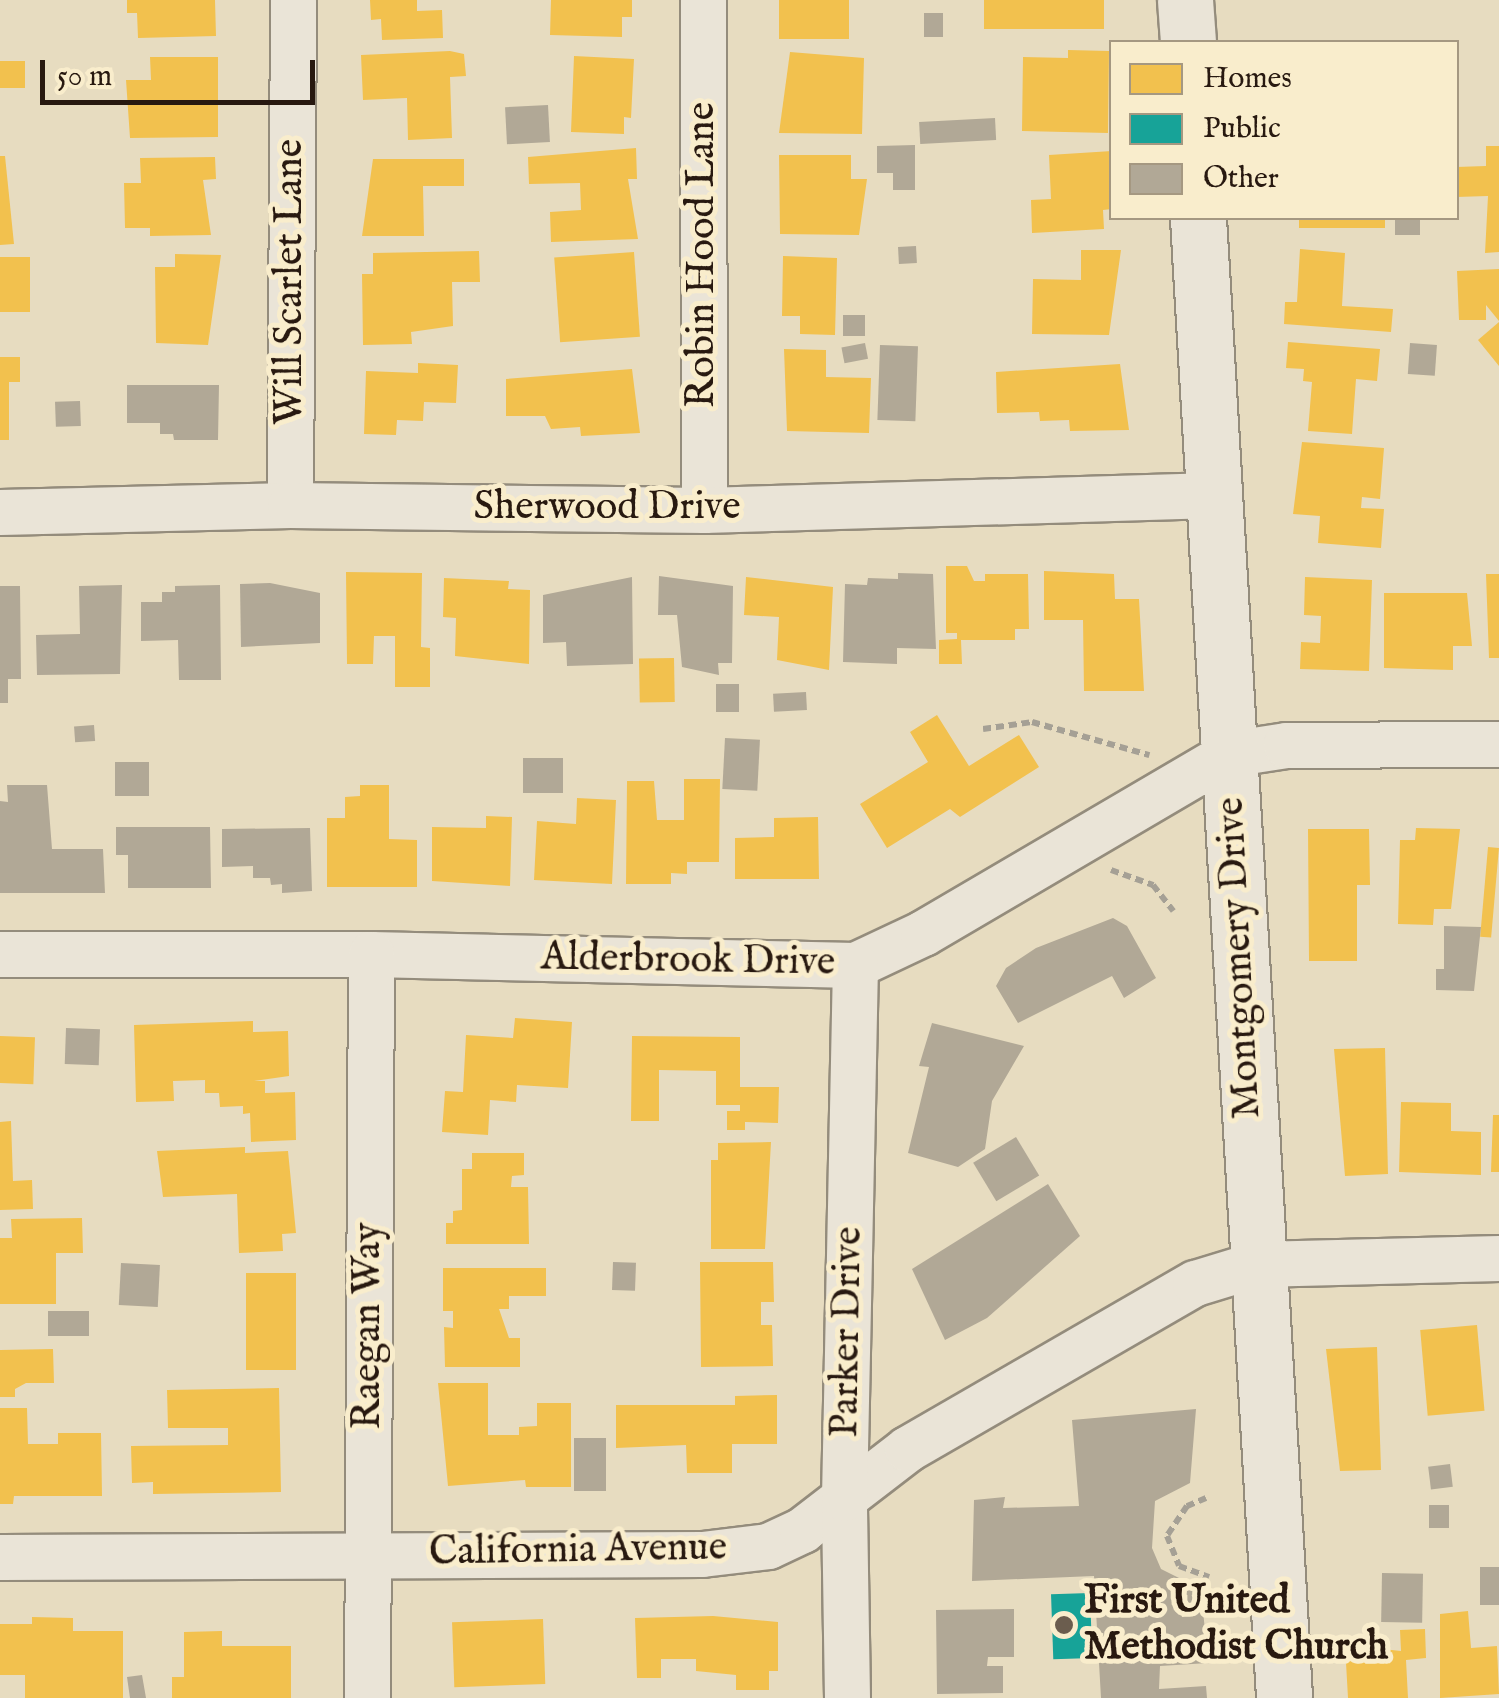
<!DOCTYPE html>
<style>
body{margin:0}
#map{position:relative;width:1499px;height:1698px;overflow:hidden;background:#e7dcc0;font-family:"IM FELL English",serif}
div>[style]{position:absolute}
.homes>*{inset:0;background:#f2c14e;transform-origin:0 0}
.public>*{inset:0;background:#17a398;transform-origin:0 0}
.building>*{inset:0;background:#b1a896;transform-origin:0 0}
.path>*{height:6px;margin-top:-3px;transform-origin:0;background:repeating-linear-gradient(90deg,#a5a095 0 8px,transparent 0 13px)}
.roads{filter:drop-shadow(2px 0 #948c7c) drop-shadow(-2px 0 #948c7c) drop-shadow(0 2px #948c7c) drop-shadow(0 -2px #948c7c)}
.street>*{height:45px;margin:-22.5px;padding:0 22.5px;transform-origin:22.5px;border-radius:22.5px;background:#eae4d7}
.secondary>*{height:55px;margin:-27.5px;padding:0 27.5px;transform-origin:27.5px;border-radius:27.5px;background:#eae4d7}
.dots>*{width:28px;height:28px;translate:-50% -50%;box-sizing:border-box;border:5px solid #f9edcc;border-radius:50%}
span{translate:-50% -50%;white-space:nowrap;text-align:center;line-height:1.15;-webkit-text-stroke:10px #f9edcc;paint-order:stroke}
.street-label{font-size:40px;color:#281910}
.poi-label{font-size:40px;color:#281910;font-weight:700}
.left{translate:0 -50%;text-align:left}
.legend{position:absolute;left:1109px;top:40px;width:350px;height:180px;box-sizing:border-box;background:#f9edcc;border:2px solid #a59881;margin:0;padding:12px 18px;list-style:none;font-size:30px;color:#281910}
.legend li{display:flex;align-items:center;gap:20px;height:50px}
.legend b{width:50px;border:2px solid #a59881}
.scale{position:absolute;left:40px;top:60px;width:275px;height:45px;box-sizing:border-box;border:5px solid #281910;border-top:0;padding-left:12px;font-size:30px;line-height:35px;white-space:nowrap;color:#281910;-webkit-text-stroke:8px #f9edcc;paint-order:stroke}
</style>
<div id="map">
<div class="homes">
<i style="clip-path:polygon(127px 0,215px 0,216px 36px,138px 38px,137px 13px,127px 13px)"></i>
<i style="clip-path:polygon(370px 0,417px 0,417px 11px,442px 10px,443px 38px,382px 40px,381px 19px,371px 20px)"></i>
<i style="clip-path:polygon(551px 0,632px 0,632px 17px,622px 17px,622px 37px,550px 35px)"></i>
<i style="left:779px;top:0;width:70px;height:39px"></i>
<i style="left:984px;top:0;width:120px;height:29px"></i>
<i style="clip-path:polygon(1068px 50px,1109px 51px,1108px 133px,1022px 131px,1023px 57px,1068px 58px)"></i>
<i style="clip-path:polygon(450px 51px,464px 54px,466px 76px,450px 77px,452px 138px,408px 140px,407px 98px,363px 100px,361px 55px)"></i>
<i style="clip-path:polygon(790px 52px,864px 58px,862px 134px,779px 133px)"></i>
<i style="clip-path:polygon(574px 56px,634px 59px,631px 118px,624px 117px,624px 134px,571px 132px)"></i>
<i style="clip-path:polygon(150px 57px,218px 57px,218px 137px,130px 138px,126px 80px,151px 80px)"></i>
<i style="left:25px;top:61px;width:27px;height:25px;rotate:90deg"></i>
<i style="clip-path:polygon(1486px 146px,1499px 146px,1499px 252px,1485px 253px,1488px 196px,1456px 197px,1456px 167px,1486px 166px)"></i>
<i style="clip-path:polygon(636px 148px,637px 179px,628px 179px,638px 239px,551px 242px,550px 212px,581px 210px,580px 183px,529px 184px,528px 157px)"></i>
<i style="clip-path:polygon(1112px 151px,1112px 209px,1103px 210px,1104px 229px,1032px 233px,1031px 200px,1051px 199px,1049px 155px)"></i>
<i style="clip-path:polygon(779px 155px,851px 155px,851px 179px,867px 179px,859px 235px,780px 234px)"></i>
<i style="clip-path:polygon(0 156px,5px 156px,14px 244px,0 245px)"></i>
<i style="clip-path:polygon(215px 157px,216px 179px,203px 180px,211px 235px,150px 236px,150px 228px,125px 228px,124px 183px,141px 183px,140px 158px)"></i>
<i style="clip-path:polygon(373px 159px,464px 159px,464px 186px,423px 186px,424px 236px,362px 236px)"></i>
<i style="left:1299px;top:218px;width:86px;height:10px"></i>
<i style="clip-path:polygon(1300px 249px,1345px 253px,1342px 306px,1393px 309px,1391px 332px,1284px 324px,1285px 302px,1297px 302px)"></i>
<i style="clip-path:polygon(1081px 250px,1121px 250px,1109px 335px,1032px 334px,1033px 279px,1081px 280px)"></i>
<i style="clip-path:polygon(479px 251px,480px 282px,452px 282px,453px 326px,411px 332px,412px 344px,363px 345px,362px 274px,373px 274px,373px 253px)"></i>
<i style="left:634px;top:252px;width:85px;height:80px;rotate:86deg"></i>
<i style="clip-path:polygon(175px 254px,221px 255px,208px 345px,156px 343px,155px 267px,175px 267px)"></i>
<i style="clip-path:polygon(783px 256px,837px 258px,835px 335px,800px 334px,800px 316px,782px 316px)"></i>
<i style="left:0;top:257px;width:30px;height:55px"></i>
<i style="clip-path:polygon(1499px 269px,1499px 321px,1486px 305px,1486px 320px,1459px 320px,1457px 271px)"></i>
<i style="clip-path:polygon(1499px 322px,1499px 366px,1478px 340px)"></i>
<i style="clip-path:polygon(1288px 342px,1380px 349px,1377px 381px,1356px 379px,1352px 434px,1308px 431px,1312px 382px,1303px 381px,1304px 369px,1286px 368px)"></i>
<i style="clip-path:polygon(784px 349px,826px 350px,826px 377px,871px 378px,869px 433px,787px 431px)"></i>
<i style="clip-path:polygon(0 357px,20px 357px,20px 382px,9px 382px,9px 440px,0 440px)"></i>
<i style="clip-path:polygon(418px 363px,458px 365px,456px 403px,424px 402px,423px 421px,397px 420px,396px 435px,364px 434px,366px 371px,418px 373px)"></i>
<i style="clip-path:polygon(1120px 364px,1129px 430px,1070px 431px,1069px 420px,1040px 421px,1039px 412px,997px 413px,996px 372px)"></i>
<i style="clip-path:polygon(632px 369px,640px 433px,581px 436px,580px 427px,551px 429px,545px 416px,506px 416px,506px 379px)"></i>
<i style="clip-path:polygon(1302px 442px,1384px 448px,1380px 499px,1362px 497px,1361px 508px,1384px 509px,1381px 548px,1318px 543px,1320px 516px,1293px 514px)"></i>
<i style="clip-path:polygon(946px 566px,967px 566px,974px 581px,985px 581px,985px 574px,1028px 574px,1029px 629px,1015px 629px,1015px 640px,961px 640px,962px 664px,939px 664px,939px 640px,957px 639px,957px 633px,946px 633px)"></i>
<i style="clip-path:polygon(1044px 571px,1114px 574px,1115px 599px,1139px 599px,1144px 691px,1084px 691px,1083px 620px,1044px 620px)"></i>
<i style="clip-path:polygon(346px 572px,422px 573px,421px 647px,430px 648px,430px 687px,395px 687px,395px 636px,374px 636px,373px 664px,347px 664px)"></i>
<i style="clip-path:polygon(1486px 574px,1499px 574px,1499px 658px,1489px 658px)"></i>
<i style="clip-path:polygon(746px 577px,833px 587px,829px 670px,777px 660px,779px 617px,744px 615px)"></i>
<i style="clip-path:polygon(1305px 577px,1372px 580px,1369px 671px,1300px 669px,1301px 642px,1320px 643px,1321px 616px,1304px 615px)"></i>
<i style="clip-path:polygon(444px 578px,509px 581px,508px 589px,530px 590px,529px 664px,455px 656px,456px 618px,443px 617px)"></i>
<i style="clip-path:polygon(1384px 593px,1467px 593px,1472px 646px,1453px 646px,1453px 670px,1384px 668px)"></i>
<i style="left:674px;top:658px;width:44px;height:35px;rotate:89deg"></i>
<i style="clip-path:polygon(937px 715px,969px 766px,1019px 735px,1039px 767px,960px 817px,950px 809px,887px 848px,860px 804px,928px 762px,910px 732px)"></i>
<i style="clip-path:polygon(684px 779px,720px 779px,719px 862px,687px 862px,687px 874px,671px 873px,671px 884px,626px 884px,627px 781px,654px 781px,657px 820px,684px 820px)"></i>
<i style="clip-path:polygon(360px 785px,389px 785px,389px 839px,417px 840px,417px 887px,327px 887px,327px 818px,345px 818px,345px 797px,360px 796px)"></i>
<i style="clip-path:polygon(577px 798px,616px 800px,612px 884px,534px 880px,537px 821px,576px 824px)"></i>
<i style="clip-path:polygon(486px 816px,512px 817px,510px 886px,432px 881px,432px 827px,486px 828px)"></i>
<i style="clip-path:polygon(818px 817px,819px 879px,735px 879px,735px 838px,774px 837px,774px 818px)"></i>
<i style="clip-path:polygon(1416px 828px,1460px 829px,1451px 909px,1434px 909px,1433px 925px,1398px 924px,1400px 840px,1415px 840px)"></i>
<i style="clip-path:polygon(1308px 829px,1369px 829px,1370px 885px,1357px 885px,1357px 961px,1309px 961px)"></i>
<i style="left:1488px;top:847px;width:11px;height:90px;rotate:5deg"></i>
<i style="clip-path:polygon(515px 1018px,572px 1022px,568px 1088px,517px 1085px,516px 1102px,490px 1100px,488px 1135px,442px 1132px,445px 1091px,463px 1092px,466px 1035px,513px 1038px)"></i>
<i style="clip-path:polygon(253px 1021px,253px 1032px,288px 1031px,289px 1076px,254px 1081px,265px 1081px,265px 1093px,295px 1092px,296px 1140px,251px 1142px,250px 1113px,243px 1114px,243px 1106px,220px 1107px,219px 1093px,205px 1093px,205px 1080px,173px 1081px,174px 1101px,136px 1102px,134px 1025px)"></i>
<i style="left:0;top:1036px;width:35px;height:47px;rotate:2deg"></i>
<i style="clip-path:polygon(632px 1036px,740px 1037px,740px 1087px,779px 1087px,778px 1123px,745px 1122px,745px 1130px,727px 1130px,727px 1111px,740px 1111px,740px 1105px,716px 1105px,716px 1071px,659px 1070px,659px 1121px,631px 1121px)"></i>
<i style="clip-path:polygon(1385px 1048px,1388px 1174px,1345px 1176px,1334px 1049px)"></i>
<i style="clip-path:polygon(1401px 1102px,1451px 1103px,1451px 1131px,1481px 1132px,1481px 1175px,1399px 1172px)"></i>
<i style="clip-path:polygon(1493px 1115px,1499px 1115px,1499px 1172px,1491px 1172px)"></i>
<i style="clip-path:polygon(11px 1121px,13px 1181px,32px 1180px,33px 1209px,0 1210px,0 1122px)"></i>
<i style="clip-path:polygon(771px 1142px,765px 1249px,711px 1249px,711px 1160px,718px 1160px,718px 1143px)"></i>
<i style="clip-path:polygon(245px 1147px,245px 1153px,288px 1151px,296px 1233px,282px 1234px,283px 1251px,239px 1253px,237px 1194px,163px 1197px,157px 1151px)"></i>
<i style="clip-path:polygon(472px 1153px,524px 1153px,524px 1175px,512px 1176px,511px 1187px,528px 1187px,529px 1244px,446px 1244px,446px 1223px,453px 1223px,453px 1211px,462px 1210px,462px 1169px,472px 1169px)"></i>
<i style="clip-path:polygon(82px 1218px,83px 1253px,56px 1253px,56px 1304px,0 1304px,0 1238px,12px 1238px,11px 1219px)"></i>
<i style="clip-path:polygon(700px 1262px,773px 1262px,774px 1302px,761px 1302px,761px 1325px,772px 1325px,773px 1366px,701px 1367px)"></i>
<i style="clip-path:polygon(443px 1268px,546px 1268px,546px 1296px,509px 1296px,509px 1309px,499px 1309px,509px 1338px,520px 1338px,520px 1367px,445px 1367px,444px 1327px,453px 1328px,453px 1311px,443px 1311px)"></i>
<i style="left:246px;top:1273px;width:50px;height:97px"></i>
<i style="left:1477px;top:1325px;width:86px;height:57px;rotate:85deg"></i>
<i style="clip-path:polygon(1377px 1347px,1381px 1470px,1340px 1471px,1326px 1349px)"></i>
<i style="clip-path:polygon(53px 1349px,54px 1383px,26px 1383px,15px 1389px,15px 1397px,0 1397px,0 1350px)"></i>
<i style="clip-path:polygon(438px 1383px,488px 1383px,488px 1435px,519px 1435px,519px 1427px,537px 1426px,537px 1403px,571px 1403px,571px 1487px,526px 1487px,525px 1480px,448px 1486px)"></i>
<i style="clip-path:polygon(279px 1388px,281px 1492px,153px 1494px,153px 1482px,132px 1483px,131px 1446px,228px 1445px,228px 1428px,168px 1428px,167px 1390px)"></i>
<i style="clip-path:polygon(777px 1395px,777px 1444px,732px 1444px,732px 1473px,687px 1473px,686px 1445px,616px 1448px,616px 1405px,735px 1405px,735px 1396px)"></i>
<i style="clip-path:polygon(0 1408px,27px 1408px,28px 1444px,58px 1444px,58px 1433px,101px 1433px,102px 1496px,14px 1496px,13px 1504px,0 1504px)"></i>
<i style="clip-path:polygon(1468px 1611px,1471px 1648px,1497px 1646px,1499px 1694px,1440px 1698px,1440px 1614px)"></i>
<i style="clip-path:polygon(713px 1616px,778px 1622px,778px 1671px,769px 1671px,769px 1690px,736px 1690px,736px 1675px,696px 1671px,696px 1659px,661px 1659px,661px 1678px,637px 1678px,635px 1618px)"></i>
<i style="clip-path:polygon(32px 1617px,73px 1618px,73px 1631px,123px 1631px,123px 1698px,25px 1698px,25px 1675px,0 1675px,0 1624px,32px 1624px)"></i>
<i style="left:543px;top:1619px;width:65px;height:91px;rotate:88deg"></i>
<i style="clip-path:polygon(1425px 1629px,1426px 1658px,1406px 1660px,1408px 1698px,1348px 1698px,1345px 1645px,1401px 1651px,1400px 1630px)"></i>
<i style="clip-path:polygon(222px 1631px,222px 1646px,291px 1646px,291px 1698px,172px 1698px,172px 1677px,184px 1677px,184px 1632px)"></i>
</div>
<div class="public">
<i style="left:1090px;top:1593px;width:65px;height:39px;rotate:88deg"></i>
</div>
<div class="building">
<i style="left:924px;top:13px;width:19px;height:24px"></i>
<i style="left:548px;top:105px;width:37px;height:43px;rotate:87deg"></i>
<i style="left:995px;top:118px;width:22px;height:76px;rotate:87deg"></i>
<i style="clip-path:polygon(915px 145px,915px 190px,893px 190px,893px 173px,877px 173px,877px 146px)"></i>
<i style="left:1395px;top:218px;width:25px;height:17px"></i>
<i style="left:916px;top:246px;width:17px;height:18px;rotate:87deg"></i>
<i style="left:843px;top:315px;width:22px;height:21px"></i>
<i style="left:865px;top:343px;width:16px;height:24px;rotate:79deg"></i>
<i style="left:1410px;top:343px;width:27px;height:31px;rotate:4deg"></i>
<i style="left:880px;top:345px;width:38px;height:75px;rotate:2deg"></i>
<i style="clip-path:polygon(127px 385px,219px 385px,218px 440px,174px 440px,173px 434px,160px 434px,160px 423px,127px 423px)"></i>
<i style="left:80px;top:401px;width:25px;height:25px;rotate:88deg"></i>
<i style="clip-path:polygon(898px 573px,933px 574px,936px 649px,897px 648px,897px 664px,843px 662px,845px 584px,867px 585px,868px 578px,898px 579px)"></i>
<i style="clip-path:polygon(659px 576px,733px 586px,732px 663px,718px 663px,719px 675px,682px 667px,677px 615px,658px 615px)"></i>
<i style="clip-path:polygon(632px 577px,633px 664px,567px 666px,566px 642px,543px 643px,543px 595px)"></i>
<i style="clip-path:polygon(270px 583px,320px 593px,320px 643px,241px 647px,240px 584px)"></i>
<i style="clip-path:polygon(122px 585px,120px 674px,37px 675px,36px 635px,80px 634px,79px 586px)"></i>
<i style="clip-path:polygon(220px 585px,221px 680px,179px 680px,178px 640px,141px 641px,141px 602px,162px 602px,162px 592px,175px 592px,175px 586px)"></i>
<i style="clip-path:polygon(0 586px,20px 586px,21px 679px,8px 679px,8px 703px,0 703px)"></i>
<i style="left:716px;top:684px;width:23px;height:28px"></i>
<i style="left:806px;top:692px;width:18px;height:33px;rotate:87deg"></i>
<i style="left:94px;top:725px;width:16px;height:20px;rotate:86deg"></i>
<i style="left:725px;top:738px;width:35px;height:51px;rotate:3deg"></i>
<i style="left:523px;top:758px;width:40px;height:35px"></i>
<i style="left:115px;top:762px;width:34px;height:34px"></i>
<i style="clip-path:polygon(7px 785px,47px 785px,52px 849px,103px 849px,105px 893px,0 893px,0 801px,8px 802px)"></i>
<i style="clip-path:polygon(116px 827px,210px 827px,211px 888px,128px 888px,128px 855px,116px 855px)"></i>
<i style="clip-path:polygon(310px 828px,312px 891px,282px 893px,282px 884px,271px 885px,270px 878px,253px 878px,253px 866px,222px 867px,222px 829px)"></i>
<i style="clip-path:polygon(1113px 918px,1127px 926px,1156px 978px,1124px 998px,1112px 976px,1018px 1023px,996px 986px,1006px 968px,1036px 948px)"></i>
<i style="clip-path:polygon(1444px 926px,1481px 927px,1474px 991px,1436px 990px,1436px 969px,1444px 969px)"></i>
<i style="clip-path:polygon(932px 1023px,1024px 1046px,992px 1101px,985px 1149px,958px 1167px,908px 1153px,929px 1067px,919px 1066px)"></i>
<i style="left:66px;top:1028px;width:34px;height:36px;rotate:2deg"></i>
<i style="left:1016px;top:1137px;width:45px;height:50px;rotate:59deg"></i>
<i style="clip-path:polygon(1048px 1184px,1080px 1236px,987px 1318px,945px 1340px,912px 1269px)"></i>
<i style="left:613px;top:1262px;width:23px;height:28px;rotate:2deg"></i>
<i style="left:121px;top:1263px;width:39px;height:42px;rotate:3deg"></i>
<i style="left:89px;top:1311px;width:25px;height:41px;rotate:90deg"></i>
<i style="clip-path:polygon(1196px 1409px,1190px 1483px,1155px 1501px,1152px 1548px,1161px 1569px,1201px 1589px,1208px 1663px,1160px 1666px,1159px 1689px,1206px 1686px,1207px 1698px,1101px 1698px,1094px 1576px,972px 1581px,974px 1500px,1005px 1497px,1003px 1508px,1079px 1506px,1072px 1420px)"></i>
<i style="left:574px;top:1438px;width:32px;height:53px"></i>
<i style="left:1450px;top:1464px;width:23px;height:22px;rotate:83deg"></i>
<i style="left:1429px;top:1505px;width:20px;height:23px"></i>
<i style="left:1480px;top:1567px;width:19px;height:38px"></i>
<i style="left:1382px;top:1573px;width:41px;height:49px;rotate:1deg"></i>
<i style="clip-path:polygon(1014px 1609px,1014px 1657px,988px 1657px,987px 1666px,1003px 1666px,1003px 1693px,937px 1694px,936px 1610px)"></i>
<i style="clip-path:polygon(142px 1675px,146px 1698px,130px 1698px,127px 1677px)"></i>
</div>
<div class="path">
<i style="left:1111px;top:201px;width:1px"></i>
<i style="left:983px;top:729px;width:49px;rotate:-8.1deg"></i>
<i style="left:1032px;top:722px;width:122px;rotate:15.8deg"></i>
<i style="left:1111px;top:870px;width:45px;rotate:19.7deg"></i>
<i style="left:1153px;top:885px;width:33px;rotate:52deg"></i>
<i style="left:1206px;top:1498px;width:21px;rotate:157deg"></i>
<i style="left:1187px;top:1506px;width:36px;rotate:124deg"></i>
<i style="left:1167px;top:1536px;width:32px;rotate:68deg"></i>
<i style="left:1179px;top:1566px;width:32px;rotate:20deg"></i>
</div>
<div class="roads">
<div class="street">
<i style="left:703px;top:0;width:510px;rotate:89.89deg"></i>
<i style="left:290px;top:505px;width:505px;rotate:-89.66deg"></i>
<i style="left:0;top:512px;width:290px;rotate:-1.4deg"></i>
<i style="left:290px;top:505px;width:414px;rotate:0.7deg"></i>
<i style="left:704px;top:510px;width:510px;rotate:-1.68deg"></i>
<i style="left:0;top:954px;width:371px"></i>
<i style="left:371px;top:954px;width:484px;rotate:1.3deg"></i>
<i style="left:855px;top:965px;width:75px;rotate:-25.2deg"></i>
<i style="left:923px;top:933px;width:354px;rotate:-30.4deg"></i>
<i style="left:1228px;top:754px;width:59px;rotate:-8.8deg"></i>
<i style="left:1286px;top:745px;width:213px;rotate:-0.3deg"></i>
<i style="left:0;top:1557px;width:702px;rotate:-0.24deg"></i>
<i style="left:702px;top:1554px;width:66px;rotate:-6.9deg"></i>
<i style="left:768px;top:1546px;width:38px;rotate:-25deg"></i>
<i style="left:802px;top:1530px;width:133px;rotate:-37.6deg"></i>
<i style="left:907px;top:1449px;width:332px;rotate:-30deg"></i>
<i style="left:1195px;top:1283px;width:65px;rotate:-17deg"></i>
<i style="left:1257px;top:1264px;width:242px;rotate:-1.4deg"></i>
<i style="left:367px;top:1698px;width:744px;rotate:-89.69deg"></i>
<i style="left:847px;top:1698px;width:200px;rotate:-90.9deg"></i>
<i style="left:844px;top:1498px;width:533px;rotate:-88.82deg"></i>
</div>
<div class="secondary">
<i style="left:1185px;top:0;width:42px;rotate:85.9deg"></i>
<i style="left:1198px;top:218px;width:1482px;rotate:86.67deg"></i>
</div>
</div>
<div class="dots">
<i style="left:1064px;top:1625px;background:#6b5d4e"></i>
</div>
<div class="street-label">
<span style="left:703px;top:255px;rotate:-90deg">Robin Hood Lane</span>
<span style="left:291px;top:282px;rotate:-90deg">Will Scarlet Lane</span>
<span style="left:607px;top:508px">Sherwood Drive</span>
<span style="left:1240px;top:958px;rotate:-93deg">Montgomery Drive</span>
<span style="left:688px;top:961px;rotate:1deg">Alderbrook Drive</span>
<span style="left:369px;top:1326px;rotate:-90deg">Raegan Way</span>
<span style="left:848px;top:1332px;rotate:-89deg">Parker Drive</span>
<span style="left:578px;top:1551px;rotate:-1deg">California Avenue</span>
</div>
<div class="poi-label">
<span class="left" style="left:1084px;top:1625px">First United<br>Methodist Church</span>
</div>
<ul class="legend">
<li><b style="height:28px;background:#f2c14e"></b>Homes</li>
<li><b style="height:28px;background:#17a398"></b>Public</li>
<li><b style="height:28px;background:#b1a896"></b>Other</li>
</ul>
<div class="scale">50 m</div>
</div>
